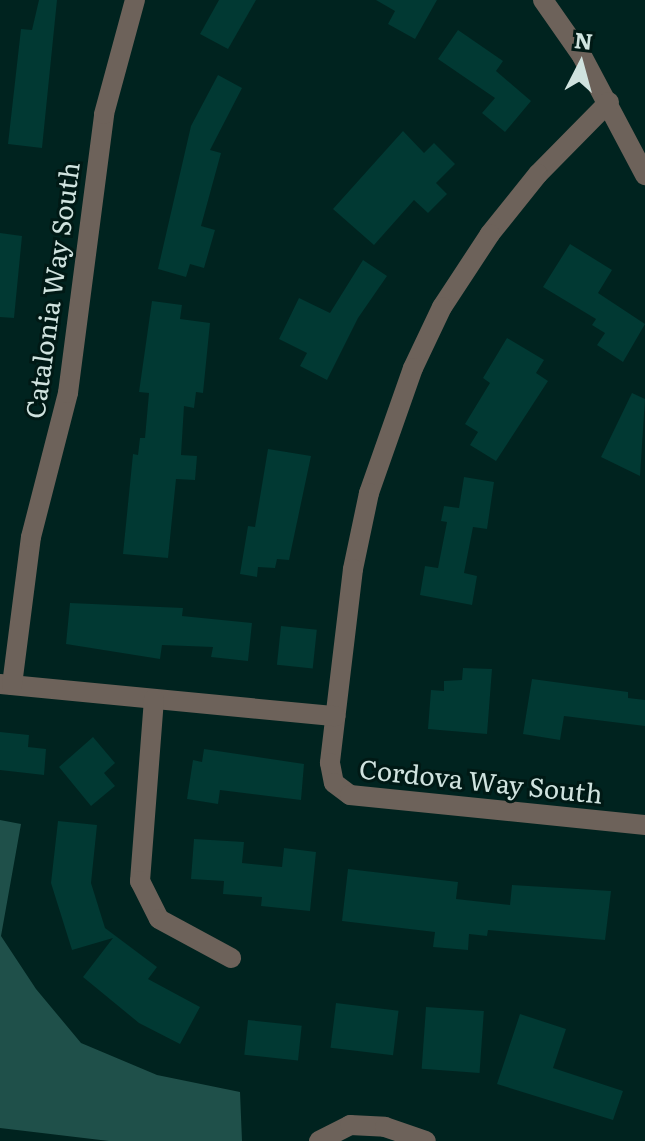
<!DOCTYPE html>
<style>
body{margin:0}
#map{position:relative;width:645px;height:1141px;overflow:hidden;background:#00231f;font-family:Literata,serif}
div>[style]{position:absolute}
.water>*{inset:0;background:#1f504a}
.building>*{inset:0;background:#013933;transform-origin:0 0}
.minor>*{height:20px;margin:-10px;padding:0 10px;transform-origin:10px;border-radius:10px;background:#6d625a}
span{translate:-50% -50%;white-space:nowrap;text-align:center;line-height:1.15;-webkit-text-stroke:6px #001915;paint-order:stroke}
.street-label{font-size:26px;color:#d0e3df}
.north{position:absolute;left:541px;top:24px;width:80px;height:80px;-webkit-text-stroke:6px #001915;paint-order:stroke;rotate:6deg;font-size:22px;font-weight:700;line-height:32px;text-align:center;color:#d0e3df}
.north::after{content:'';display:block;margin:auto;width:28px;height:36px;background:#d0e3df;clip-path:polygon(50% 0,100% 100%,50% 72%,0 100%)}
</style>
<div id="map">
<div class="water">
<i style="clip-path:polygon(0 820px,21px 824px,1px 936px,36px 989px,81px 1043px,157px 1075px,240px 1092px,242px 1141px,109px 1141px,0 1128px)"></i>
</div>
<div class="building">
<i style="clip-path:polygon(39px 0,57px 0,42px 148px,8px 144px,21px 29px,32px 30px)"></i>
<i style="clip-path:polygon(219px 0,256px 0,228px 49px,200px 34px)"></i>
<i style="clip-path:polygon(376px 0,437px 0,415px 39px,388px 24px,395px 11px)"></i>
<i style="clip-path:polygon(458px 30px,503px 61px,496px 71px,531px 101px,505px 132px,482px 113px,495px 98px,438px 59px)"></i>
<i style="clip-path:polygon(218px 75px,242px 88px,210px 150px,221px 153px,201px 226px,215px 230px,204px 268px,190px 264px,186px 277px,158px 269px,191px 126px)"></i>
<i style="clip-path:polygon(403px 131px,424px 153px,434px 143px,455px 164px,436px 183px,447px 194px,428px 213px,414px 200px,374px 245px,333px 209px)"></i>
<i style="clip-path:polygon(0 233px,22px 236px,14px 318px,0 317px)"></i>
<i style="clip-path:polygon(570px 244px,612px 270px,598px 293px,645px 324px,623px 362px,597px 345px,605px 333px,592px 325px,596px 319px,543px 287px)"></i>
<i style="clip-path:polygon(363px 260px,387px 276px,358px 318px,327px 380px,300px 366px,307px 353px,279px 339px,299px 298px,330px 313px)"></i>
<i style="clip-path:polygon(152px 301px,182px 305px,180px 319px,210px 323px,203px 393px,196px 392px,194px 408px,184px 406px,181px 455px,197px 456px,195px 480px,176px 479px,168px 558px,123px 554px,133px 454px,138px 455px,140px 438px,145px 438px,149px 393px,139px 392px)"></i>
<i style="clip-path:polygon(507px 338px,544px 360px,536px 373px,548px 381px,496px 461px,470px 445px,478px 432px,465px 424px,490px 383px,483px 378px)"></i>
<i style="clip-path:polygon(632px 393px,645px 399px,640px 476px,601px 457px)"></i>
<i style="clip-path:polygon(268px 449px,311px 456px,289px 560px,277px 559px,275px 568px,258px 567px,257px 577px,240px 574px,248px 526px,255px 527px)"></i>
<i style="clip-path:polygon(464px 477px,494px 482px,487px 529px,473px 527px,464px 573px,477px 576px,472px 605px,420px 595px,425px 566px,438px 568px,447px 522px,441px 521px,444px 506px,459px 508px)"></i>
<i style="clip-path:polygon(70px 603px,183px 608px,182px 616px,252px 623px,248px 661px,211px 657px,213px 647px,162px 645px,160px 659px,66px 644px)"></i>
<i style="left:281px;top:626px;width:36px;height:39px;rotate:6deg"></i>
<i style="clip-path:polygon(463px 668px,492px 669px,487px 734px,428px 729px,431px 690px,444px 691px,444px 681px,462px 680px)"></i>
<i style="clip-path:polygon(532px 679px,628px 692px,628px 698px,645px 700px,645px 726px,564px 716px,560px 740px,523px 734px)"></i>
<i style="clip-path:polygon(0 732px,29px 735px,28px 747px,46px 749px,44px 775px,0 770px)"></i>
<i style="clip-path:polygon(93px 737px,115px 763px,104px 773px,115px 786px,91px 806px,59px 767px)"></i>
<i style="clip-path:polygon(204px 749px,304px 764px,301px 800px,220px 790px,218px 804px,187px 799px,193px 760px,202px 762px)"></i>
<i style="clip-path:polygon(58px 821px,97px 825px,91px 883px,105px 928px,157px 967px,148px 979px,200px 1007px,180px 1044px,139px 1023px,83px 977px,113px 938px,72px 950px,51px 883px)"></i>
<i style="clip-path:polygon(194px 839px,244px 842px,242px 863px,282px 867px,284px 848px,316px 852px,310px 911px,261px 906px,262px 897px,223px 894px,224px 881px,191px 879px)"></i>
<i style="clip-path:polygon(348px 869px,458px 882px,456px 899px,510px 905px,512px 885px,611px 891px,605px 940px,488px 930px,487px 936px,469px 934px,468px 950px,433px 947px,435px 932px,342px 921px)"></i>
<i style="left:336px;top:1003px;width:63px;height:45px;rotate:7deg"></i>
<i style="left:426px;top:1007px;width:58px;height:62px;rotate:4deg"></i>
<i style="clip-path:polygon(520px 1014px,566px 1029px,553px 1068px,623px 1091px,613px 1120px,497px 1084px)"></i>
<i style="left:248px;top:1020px;width:54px;height:35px;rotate:6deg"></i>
</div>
<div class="minor">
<i style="left:543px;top:0;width:68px;rotate:55.1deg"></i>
<i style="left:582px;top:56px;width:135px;rotate:62.1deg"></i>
<i style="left:609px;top:102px;width:101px;rotate:134.6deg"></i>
<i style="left:538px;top:174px;width:77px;rotate:128.7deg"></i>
<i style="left:490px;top:234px;width:87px;rotate:123.3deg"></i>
<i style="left:442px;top:307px;width:68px;rotate:115.4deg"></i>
<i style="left:413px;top:368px;width:133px;rotate:109.4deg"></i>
<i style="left:369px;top:493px;width:78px;rotate:101.9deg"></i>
<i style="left:353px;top:569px;width:195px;rotate:96.8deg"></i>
<i style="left:330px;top:763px;width:20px;rotate:79deg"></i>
<i style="left:334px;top:783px;width:20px;rotate:37deg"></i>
<i style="left:350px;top:795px;width:297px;rotate:5.8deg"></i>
<i style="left:0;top:684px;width:337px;rotate:5.5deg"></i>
<i style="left:12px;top:685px;width:149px;rotate:-82.7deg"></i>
<i style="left:31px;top:537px;width:149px;rotate:-75.6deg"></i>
<i style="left:68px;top:393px;width:281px;rotate:-82.6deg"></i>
<i style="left:104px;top:114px;width:118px;rotate:-74.8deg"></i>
<i style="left:154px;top:699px;width:183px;rotate:94.4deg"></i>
<i style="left:140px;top:881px;width:42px;rotate:63.4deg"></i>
<i style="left:159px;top:919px;width:82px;rotate:28.4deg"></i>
<i style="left:319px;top:1141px;width:35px;rotate:-27deg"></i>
<i style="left:350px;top:1125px;width:35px;rotate:3deg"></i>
<i style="left:385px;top:1127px;width:43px;rotate:18.9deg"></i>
</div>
<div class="street-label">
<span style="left:51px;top:290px;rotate:-82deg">Catalonia Way South</span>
<span style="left:481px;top:780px;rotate:6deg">Cordova Way South</span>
</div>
<div class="north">N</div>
</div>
